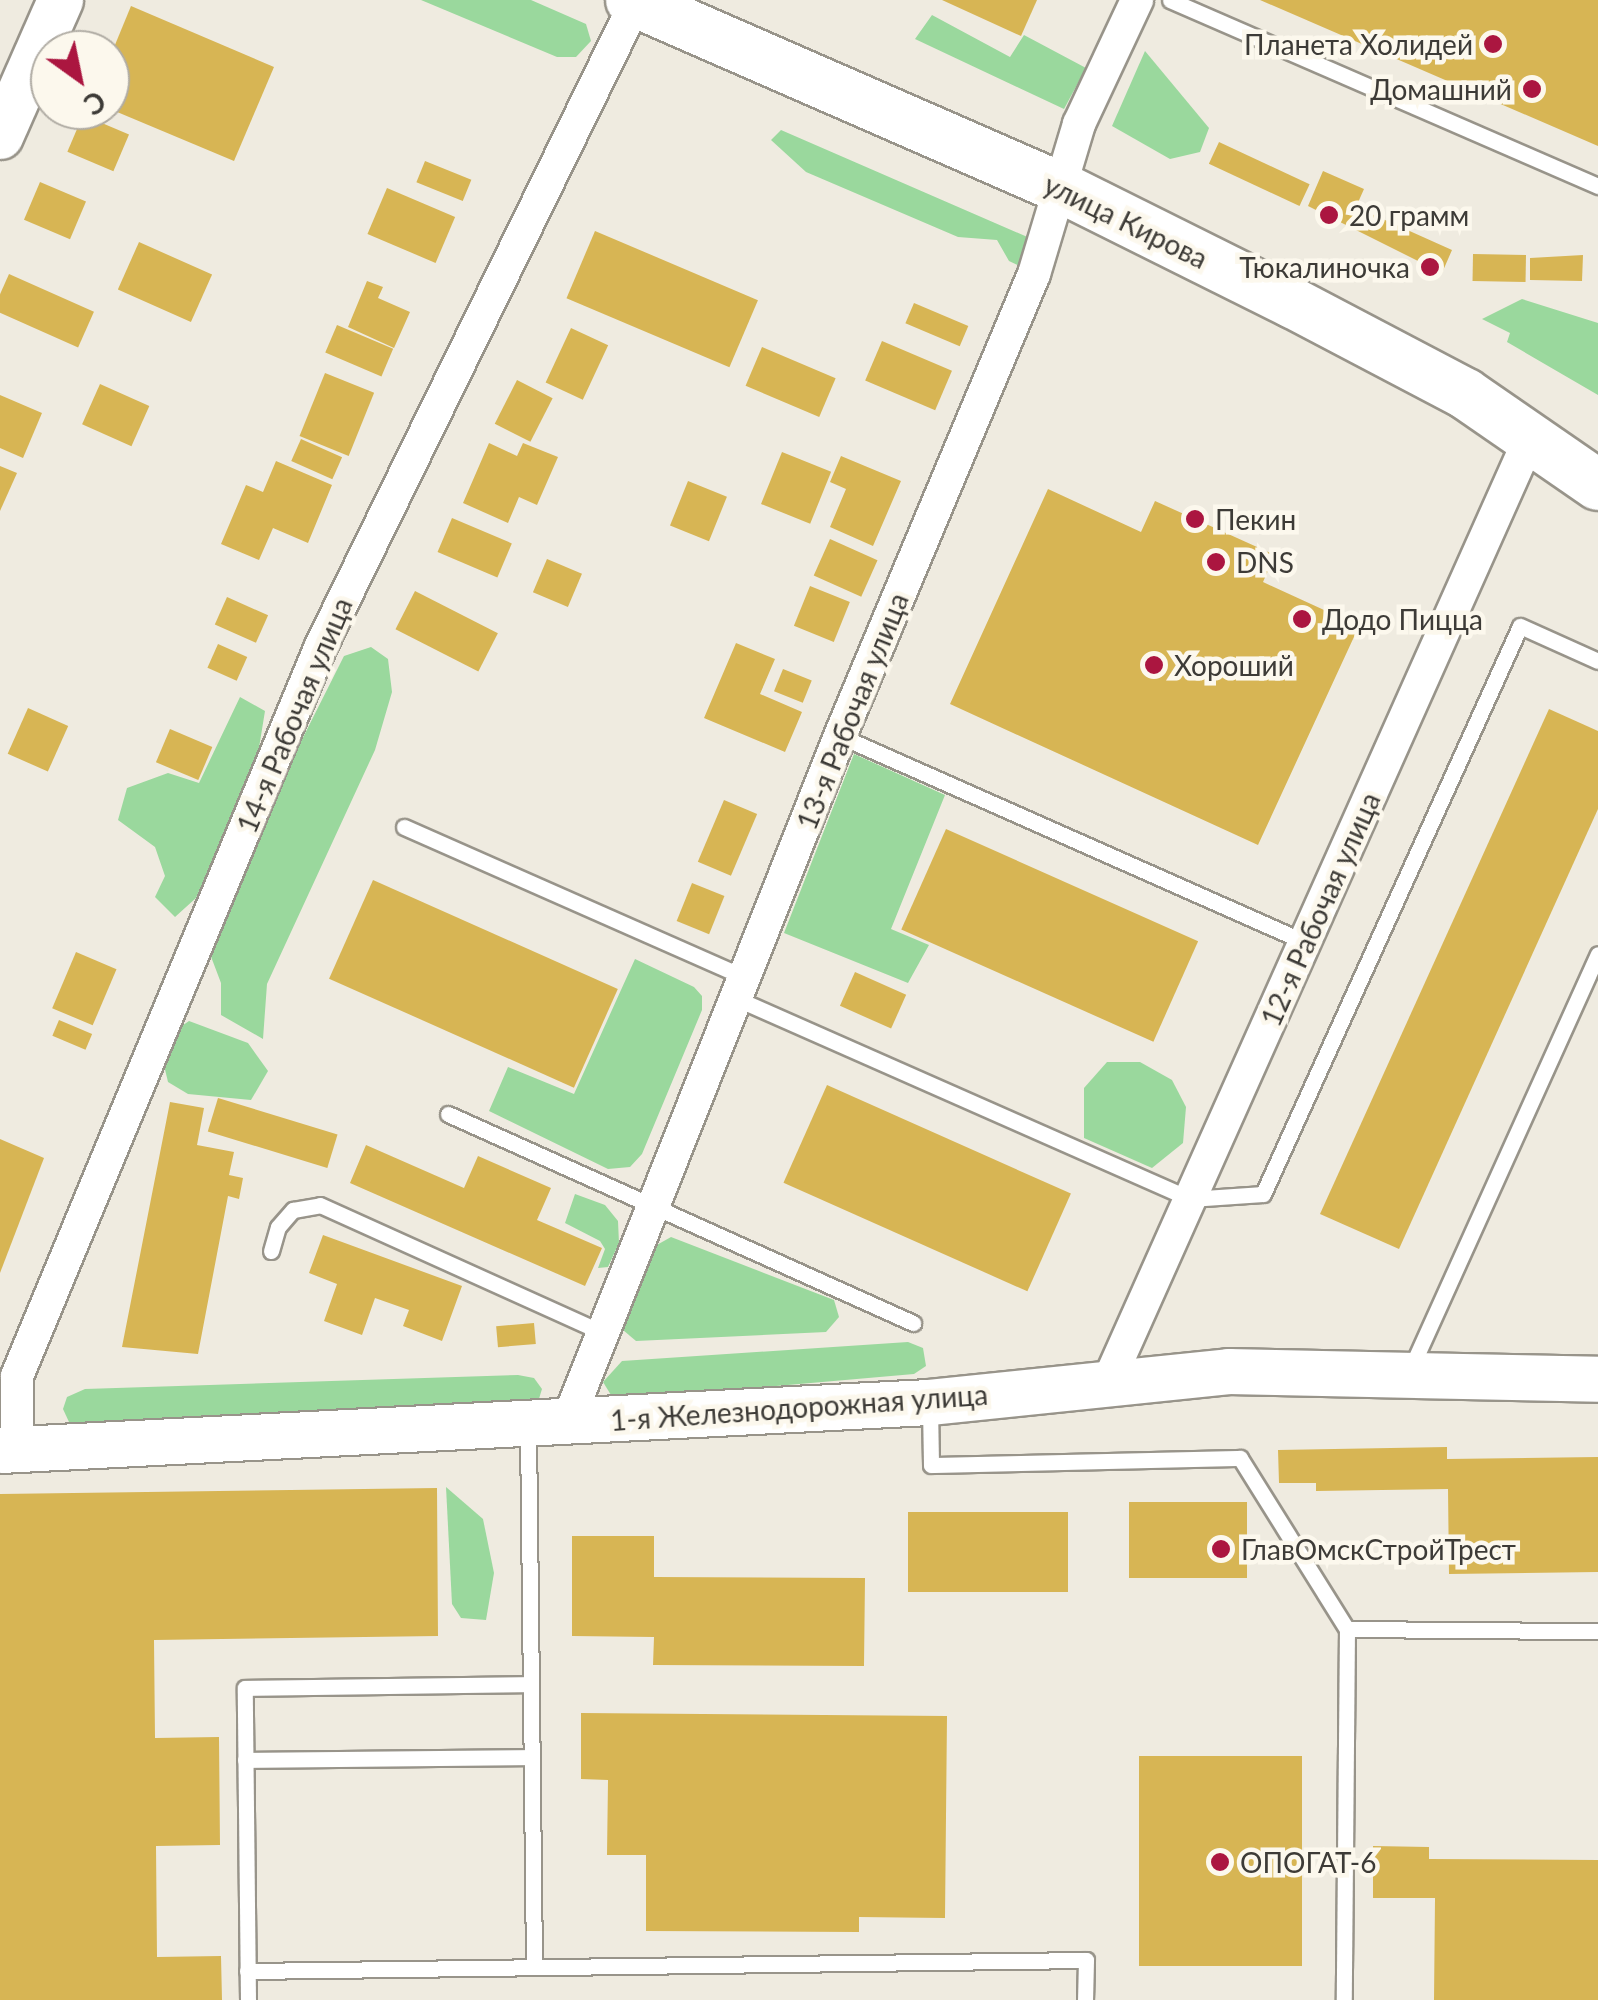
<!DOCTYPE html>
<meta charset="utf-8">
<style>
body{margin:0}
#map{position:relative;width:1598px;height:2000px;overflow:hidden;background:#efebe0;font-family:Lato,sans-serif}
div>[style]{position:absolute}
.green>*{inset:0;background:#9ad89d}
.building>*{inset:0;background:#d7b554;transform-origin:0 0}
.roads{filter:drop-shadow(2px 0 #98948a) drop-shadow(-2px 0 #98948a) drop-shadow(0 2px #98948a) drop-shadow(0 -2px #98948a)}
.lane>*{height:15px;margin:-7.5px;padding:0 7.5px;transform-origin:7.5px;border-radius:7.5px;background:#fff}
.street>*{height:32px;margin:-16px;padding:0 16px;transform-origin:16px;border-radius:16px;background:#fff}
.secondary>*{height:45px;margin:-22.5px;padding:0 22.5px;transform-origin:22.5px;border-radius:22.5px;background:#fff}
.primary>*{height:50px;margin:-25px;padding:0 25px;transform-origin:25px;border-radius:25px;background:#fff}
.dots>*{width:28px;height:28px;translate:-50% -50%;box-sizing:border-box;border:5px solid #fcf8ed;border-radius:50%}
span{translate:-50% -50%;white-space:nowrap;text-align:center;line-height:1.15;-webkit-text-stroke:9px #fcf8ed;paint-order:stroke}
.poi-label{font-size:28px;color:#3d3b37}
.right{translate:-100% -50%;text-align:right}
.left{translate:0 -50%;text-align:left}
.street-label{font-size:28px;color:#3d3b37}
.north{position:absolute;left:30px;top:30px;width:100px;height:100px;box-sizing:border-box;background:#fcf8ed;border:2px solid #b0aca4;border-radius:50%;rotate:147deg;font-size:28px;font-weight:700;line-height:40px;text-align:center;color:#3d3b37}
.north::after{content:'';display:block;margin:auto;width:35px;height:45px;background:#ab1640;clip-path:polygon(50% 0,100% 100%,50% 72%,0 100%)}
</style>
<div id="map">
<div class="green">
<i style="clip-path:polygon(421px 0,531px 0,586px 24px,591px 41px,576px 57px,557px 57px)"></i>
<i style="clip-path:polygon(932px 15px,1010px 57px,1024px 35px,1086px 68px,1064px 109px,915px 39px)"></i>
<i style="clip-path:polygon(1145px 51px,1209px 128px,1200px 152px,1170px 159px,1112px 126px)"></i>
<i style="clip-path:polygon(781px 130px,1032px 239px,1022px 267px,1009px 261px,997px 240px,958px 237px,806px 172px,771px 140px)"></i>
<i style="clip-path:polygon(1522px 299px,1598px 323px,1598px 395px,1507px 342px,1510px 333px,1482px 319px)"></i>
<i style="clip-path:polygon(371px 647px,388px 659px,392px 692px,375px 750px,267px 984px,263px 1039px,221px 1015px,221px 983px,210px 954px,270px 803px,344px 656px)"></i>
<i style="clip-path:polygon(240px 697px,265px 711px,257px 760px,196px 898px,175px 917px,155px 897px,165px 876px,155px 847px,118px 820px,127px 788px,168px 773px,199px 783px)"></i>
<i style="clip-path:polygon(854px 754px,945px 795px,891px 929px,929px 945px,908px 983px,784px 933px)"></i>
<i style="clip-path:polygon(635px 959px,694px 987px,702px 996px,702px 1010px,642px 1154px,630px 1167px,608px 1169px,489px 1111px,508px 1067px,574px 1094px)"></i>
<i style="clip-path:polygon(189px 1021px,248px 1043px,268px 1071px,251px 1100px,188px 1094px,168px 1082px,163px 1061px,176px 1030px)"></i>
<i style="clip-path:polygon(1107px 1062px,1140px 1062px,1172px 1080px,1186px 1107px,1183px 1143px,1152px 1168px,1084px 1138px,1084px 1088px)"></i>
<i style="clip-path:polygon(575px 1194px,605px 1205px,618px 1221px,619px 1243px,608px 1267px,598px 1268px,605px 1249px,600px 1241px,565px 1223px)"></i>
<i style="clip-path:polygon(671px 1237px,834px 1300px,839px 1317px,826px 1332px,636px 1341px,623px 1330px,655px 1246px)"></i>
<i style="clip-path:polygon(908px 1342px,923px 1348px,926px 1366px,914px 1374px,625px 1399px,611px 1395px,603px 1382px,622px 1361px)"></i>
<i style="clip-path:polygon(518px 1375px,534px 1378px,542px 1389px,538px 1402px,83px 1429px,69px 1422px,63px 1409px,67px 1397px,85px 1389px)"></i>
<i style="clip-path:polygon(446px 1487px,483px 1519px,494px 1573px,486px 1620px,461px 1618px,452px 1604px)"></i>
</div>
<div class="building">
<i style="clip-path:polygon(942px 0,1037px 0,1021px 36px)"></i>
<i style="clip-path:polygon(1260px 0,1598px 0,1598px 146px)"></i>
<i style="clip-path:polygon(131px 6px,274px 67px,234px 161px,110px 109px,110px 57px)"></i>
<i style="left:83px;top:115px;width:50px;height:40px;rotate:23deg"></i>
<i style="left:1219px;top:142px;width:100px;height:24px;rotate:25deg"></i>
<i style="left:425px;top:161px;width:50px;height:23px;rotate:22deg"></i>
<i style="clip-path:polygon(1323px 171px,1364px 189px,1356px 207px,1452px 250px,1442px 273px,1308px 206px)"></i>
<i style="left:40px;top:182px;width:50px;height:41px;rotate:23deg"></i>
<i style="left:387px;top:188px;width:74px;height:50px;rotate:23deg"></i>
<i style="left:595px;top:231px;width:177px;height:73px;rotate:23deg"></i>
<i style="left:139px;top:242px;width:80px;height:52px;rotate:24deg"></i>
<i style="left:1473px;top:254px;width:53px;height:27px;rotate:1deg"></i>
<i style="clip-path:polygon(1583px 255px,1582px 281px,1530px 280px,1530px 258px)"></i>
<i style="left:9px;top:274px;width:93px;height:39px;rotate:24deg"></i>
<i style="clip-path:polygon(367px 281px,383px 287px,378px 298px,410px 312px,394px 348px,348px 327px)"></i>
<i style="left:914px;top:303px;width:59px;height:22px;rotate:23deg"></i>
<i style="left:337px;top:325px;width:61px;height:30px;rotate:23deg"></i>
<i style="left:571px;top:328px;width:41px;height:60px;rotate:25deg"></i>
<i style="left:882px;top:341px;width:76px;height:43px;rotate:23deg"></i>
<i style="left:762px;top:347px;width:80px;height:42px;rotate:23deg"></i>
<i style="left:325px;top:373px;width:53px;height:68px;rotate:22deg"></i>
<i style="left:517px;top:380px;width:40px;height:49px;rotate:27deg"></i>
<i style="left:100px;top:384px;width:54px;height:44px;rotate:24deg"></i>
<i style="clip-path:polygon(0 395px,42px 413px,23px 458px,0 448px)"></i>
<i style="left:301px;top:439px;width:45px;height:24px;rotate:24deg"></i>
<i style="clip-path:polygon(489px 443px,517px 456px,523px 443px,558px 457px,537px 505px,519px 497px,508px 523px,463px 503px)"></i>
<i style="left:782px;top:452px;width:53px;height:56px;rotate:22deg"></i>
<i style="clip-path:polygon(841px 456px,901px 481px,873px 546px,830px 527px,846px 489px,830px 482px)"></i>
<i style="clip-path:polygon(276px 461px,332px 485px,308px 543px,273px 528px,259px 560px,221px 544px,246px 485px,263px 492px)"></i>
<i style="clip-path:polygon(0 466px,17px 473px,0 511px)"></i>
<i style="left:688px;top:481px;width:42px;height:48px;rotate:22deg"></i>
<i style="clip-path:polygon(1048px 489px,1141px 532px,1155px 501px,1275px 555px,1263px 582px,1359px 626px,1258px 845px,950px 704px)"></i>
<i style="left:452px;top:518px;width:65px;height:37px;rotate:23deg"></i>
<i style="left:830px;top:539px;width:52px;height:40px;rotate:24deg"></i>
<i style="left:547px;top:559px;width:38px;height:36px;rotate:23deg"></i>
<i style="left:810px;top:586px;width:43px;height:43px;rotate:22deg"></i>
<i style="left:415px;top:591px;width:93px;height:43px;rotate:27deg"></i>
<i style="left:227px;top:597px;width:45px;height:30px;rotate:24deg"></i>
<i style="clip-path:polygon(736px 643px,775px 659px,760px 694px,802px 712px,785px 752px,704px 718px)"></i>
<i style="left:218px;top:644px;width:32px;height:26px;rotate:24deg"></i>
<i style="left:783px;top:669px;width:31px;height:24px;rotate:22deg"></i>
<i style="left:28px;top:708px;width:44px;height:50px;rotate:24deg"></i>
<i style="clip-path:polygon(1549px 709px,1598px 731px,1598px 809px,1399px 1249px,1320px 1214px)"></i>
<i style="left:170px;top:729px;width:46px;height:36px;rotate:23deg"></i>
<i style="left:724px;top:800px;width:36px;height:67px;rotate:23deg"></i>
<i style="left:946px;top:829px;width:276px;height:110px;rotate:24deg"></i>
<i style="left:373px;top:880px;width:268px;height:108px;rotate:24deg"></i>
<i style="left:692px;top:883px;width:35px;height:41px;rotate:22deg"></i>
<i style="left:76px;top:952px;width:44px;height:61px;rotate:23deg"></i>
<i style="left:855px;top:972px;width:56px;height:37px;rotate:24deg"></i>
<i style="left:59px;top:1020px;width:36px;height:17px;rotate:23deg"></i>
<i style="left:827px;top:1085px;width:267px;height:107px;rotate:24deg"></i>
<i style="left:218px;top:1098px;width:125px;height:35px;rotate:17deg"></i>
<i style="clip-path:polygon(170px 1102px,204px 1108px,197px 1145px,234px 1152px,229px 1175px,243px 1178px,239px 1199px,228px 1196px,198px 1354px,122px 1347px)"></i>
<i style="clip-path:polygon(0 1139px,44px 1158px,0 1273px)"></i>
<i style="clip-path:polygon(366px 1145px,464px 1188px,478px 1156px,551px 1188px,537px 1220px,602px 1248px,585px 1286px,350px 1183px)"></i>
<i style="clip-path:polygon(323px 1235px,462px 1286px,442px 1341px,403px 1326px,409px 1310px,375px 1298px,362px 1335px,324px 1321px,337px 1284px,309px 1273px)"></i>
<i style="left:534px;top:1323px;width:21px;height:38px;rotate:85deg"></i>
<i style="clip-path:polygon(1447px 1447px,1447px 1459px,1598px 1457px,1598px 1572px,1449px 1574px,1448px 1489px,1316px 1491px,1316px 1483px,1279px 1483px,1278px 1450px)"></i>
<i style="clip-path:polygon(437px 1488px,438px 1636px,154px 1640px,155px 1738px,219px 1737px,220px 1845px,156px 1846px,157px 1957px,221px 1956px,222px 2000px,0 2000px,0 1494px)"></i>
<i style="left:1129px;top:1502px;width:118px;height:76px"></i>
<i style="left:908px;top:1512px;width:160px;height:80px"></i>
<i style="clip-path:polygon(572px 1536px,654px 1536px,654px 1577px,865px 1578px,864px 1666px,653px 1665px,654px 1637px,572px 1636px)"></i>
<i style="clip-path:polygon(581px 1713px,947px 1716px,945px 1918px,859px 1917px,859px 1932px,646px 1931px,646px 1855px,607px 1855px,608px 1780px,581px 1779px)"></i>
<i style="left:1139px;top:1756px;width:163px;height:210px"></i>
<i style="clip-path:polygon(1373px 1846px,1429px 1847px,1429px 1859px,1598px 1860px,1598px 2000px,1434px 2000px,1435px 1898px,1373px 1898px)"></i>
</div>
<div class="roads">
<div class="lane">
<i style="left:1170px;top:0;width:467px;rotate:23.5deg"></i>
<i style="left:840px;top:736px;width:509px;rotate:23.89deg"></i>
<i style="left:404px;top:827px;width:372px;rotate:23.8deg"></i>
<i style="left:735px;top:998px;width:497px;rotate:23.8deg"></i>
<i style="left:1190px;top:1199px;width:73px;rotate:-3.9deg"></i>
<i style="left:1263px;top:1194px;width:623px;rotate:-65.65deg"></i>
<i style="left:1520px;top:626px;width:85px;rotate:24.2deg"></i>
<i style="left:448px;top:1114px;width:510px;rotate:24.2deg"></i>
<i style="left:271px;top:1251px;width:25px;rotate:-74deg"></i>
<i style="left:278px;top:1227px;width:23px;rotate:-49deg"></i>
<i style="left:293px;top:1210px;width:27px;rotate:-10deg"></i>
<i style="left:320px;top:1205px;width:311px;rotate:24.3deg"></i>
<i style="left:1411px;top:1368px;width:454px;rotate:-65.7deg"></i>
<i style="left:930px;top:1406px;width:59px;rotate:89deg"></i>
<i style="left:931px;top:1465px;width:309px;rotate:-1.3deg"></i>
<i style="left:1240px;top:1458px;width:202px;rotate:58deg"></i>
<i style="left:1347px;top:1629px;width:371px;rotate:90.5deg"></i>
<i style="left:528px;top:1427px;width:540px;rotate:89.36deg"></i>
<i style="left:1347px;top:1629px;width:251px;rotate:0.5deg"></i>
<i style="left:245px;top:1760px;width:287px;rotate:-0.6deg"></i>
<i style="left:247px;top:1971px;width:839px;rotate:-0.75deg"></i>
<i style="left:1086px;top:1960px;width:40px;rotate:91.4deg"></i>
<i style="left:248px;top:2000px;width:312px;rotate:-90.6deg"></i>
<i style="left:245px;top:1688px;width:286px;rotate:-0.8deg"></i>
</div>
<div class="street">
<i style="left:1109px;top:1380px;width:1032px;rotate:-65.92deg"></i>
<i style="left:567px;top:1423px;width:739px;rotate:-68.33deg"></i>
<i style="left:840px;top:736px;width:501px;rotate:-67.22deg"></i>
<i style="left:1034px;top:274px;width:157px;rotate:-73.3deg"></i>
<i style="left:1079px;top:124px;width:137px;rotate:-64.9deg"></i>
<i style="left:17px;top:1450px;width:74px;rotate:-90deg"></i>
<i style="left:17px;top:1376px;width:791px;rotate:-67.39deg"></i>
<i style="left:321px;top:646px;width:717px;rotate:-63.94deg"></i>
</div>
<div class="secondary">
<i style="left:0;top:136px;width:149px;rotate:-66.2deg"></i>
<i style="left:0;top:1450px;width:930px;rotate:-2.96deg"></i>
<i style="left:929px;top:1402px;width:301px;rotate:-5.9deg"></i>
<i style="left:1228px;top:1371px;width:370px;rotate:1.2deg"></i>
</div>
<div class="primary">
<i style="left:631px;top:0;width:468px;rotate:23.6deg"></i>
<i style="left:1060px;top:187px;width:260px;rotate:26.5deg"></i>
<i style="left:1293px;top:303px;width:195px;rotate:27.7deg"></i>
<i style="left:1466px;top:394px;width:160px;rotate:34.6deg"></i>
</div>
</div>
<div class="dots">
<i style="left:1493px;top:44px;background:#ab1640"></i>
<i style="left:1532px;top:89px;background:#ab1640"></i>
<i style="left:1329px;top:215px;background:#ab1640"></i>
<i style="left:1430px;top:267px;background:#ab1640"></i>
<i style="left:1195px;top:519px;background:#ab1640"></i>
<i style="left:1216px;top:562px;background:#ab1640"></i>
<i style="left:1302px;top:619px;background:#ab1640"></i>
<i style="left:1154px;top:665px;background:#ab1640"></i>
<i style="left:1221px;top:1549px;background:#ab1640"></i>
<i style="left:1220px;top:1862px;background:#ab1640"></i>
</div>
<div class="poi-label">
<span class="right" style="left:1473px;top:44px">Планета Холидей</span>
<span class="right" style="left:1512px;top:89px">Домашний</span>
<span class="left" style="left:1349px;top:215px">20 грамм</span>
<span class="right" style="left:1410px;top:267px">Тюкалиночка</span>
<span class="left" style="left:1215px;top:519px">Пекин</span>
<span class="left" style="left:1236px;top:562px">DNS</span>
<span class="left" style="left:1322px;top:619px">Додо Пицца</span>
<span class="left" style="left:1174px;top:665px">Хороший</span>
<span class="left" style="left:1241px;top:1549px">ГлавОмскСтройТрест</span>
<span class="left" style="left:1240px;top:1862px">ОПОГАТ-6</span>
</div>
<div class="street-label">
<span style="left:1126px;top:221px;rotate:26deg">улица Кирова</span>
<span style="left:852px;top:711px;rotate:-68deg">13-я Рабочая улица</span>
<span style="left:294px;top:715px;rotate:-67deg">14-я Рабочая улица</span>
<span style="left:1320px;top:909px;rotate:-66deg">12-я Рабочая улица</span>
<span style="left:799px;top:1407px;rotate:-4deg">1-я Железнодорожная улица</span>
</div>
<div class="north">С</div>
</div>
